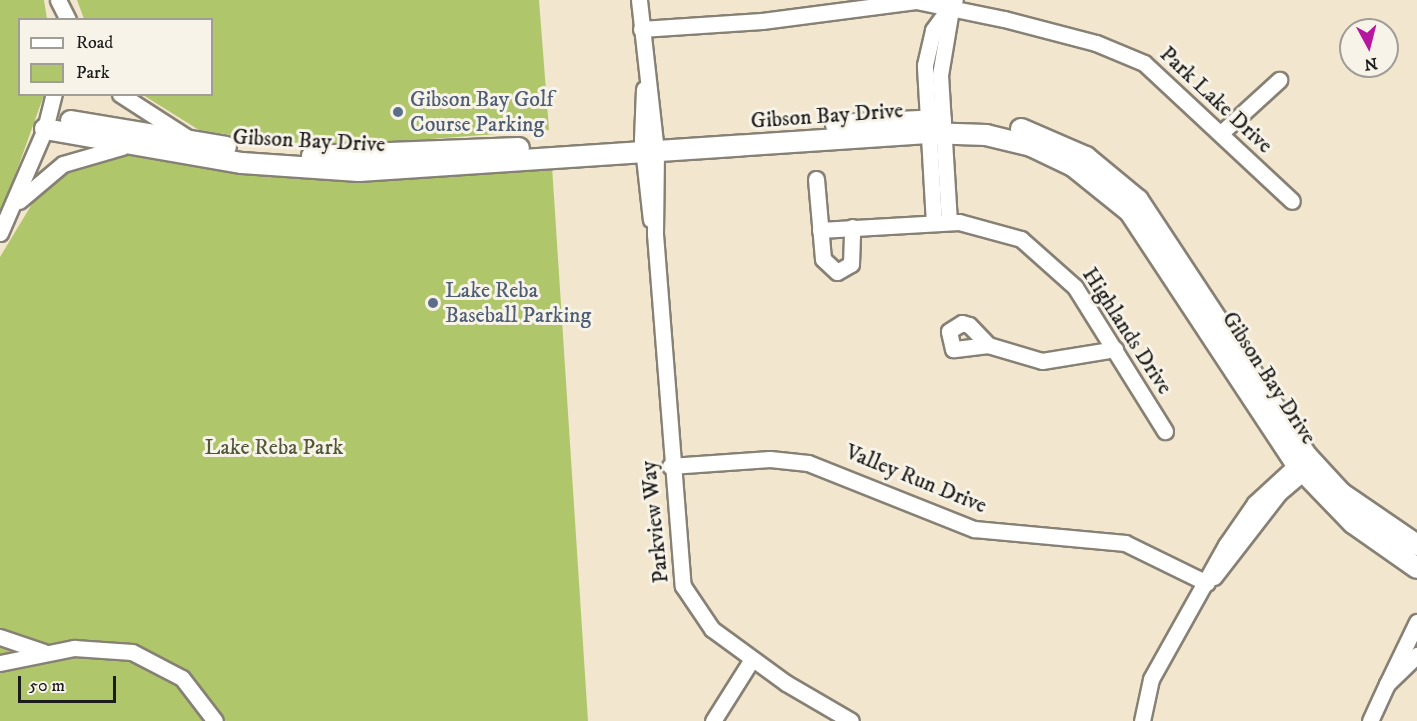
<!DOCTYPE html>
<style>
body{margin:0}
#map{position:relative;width:1417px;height:721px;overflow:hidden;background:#f2e6ce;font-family:"IM FELL DW Pica",serif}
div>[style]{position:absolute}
.green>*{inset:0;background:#b0c66b}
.roads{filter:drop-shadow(2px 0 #878175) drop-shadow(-2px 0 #878175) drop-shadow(0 2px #878175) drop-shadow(0 -2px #878175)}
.minor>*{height:15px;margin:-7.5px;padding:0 7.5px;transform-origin:7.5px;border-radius:7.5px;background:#fff}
.tertiary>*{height:20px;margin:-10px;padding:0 10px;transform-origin:10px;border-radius:10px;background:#fff}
.dots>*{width:16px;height:16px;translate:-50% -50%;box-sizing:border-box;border:3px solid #f7f3e8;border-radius:50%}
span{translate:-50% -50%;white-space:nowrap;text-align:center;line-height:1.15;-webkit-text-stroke:6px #f7f3e8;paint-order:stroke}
.service-label{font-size:22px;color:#4e5e75}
.left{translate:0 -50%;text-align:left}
.street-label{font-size:22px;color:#1c1c1c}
.park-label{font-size:22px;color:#505838}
.legend{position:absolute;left:18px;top:18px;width:195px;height:78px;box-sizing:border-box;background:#f7f3e8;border:2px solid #9f9d96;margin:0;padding:8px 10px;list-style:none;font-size:18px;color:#1c1c1c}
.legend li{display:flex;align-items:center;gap:12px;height:30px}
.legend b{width:30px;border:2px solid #9f9d96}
.north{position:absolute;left:1339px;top:18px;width:60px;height:60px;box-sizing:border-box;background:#f7f3e8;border:2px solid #9f9d96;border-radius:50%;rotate:173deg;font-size:16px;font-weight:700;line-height:24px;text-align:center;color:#1c1c1c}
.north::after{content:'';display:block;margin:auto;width:21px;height:27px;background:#b5179e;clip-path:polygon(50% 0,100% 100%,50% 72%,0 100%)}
.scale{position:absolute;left:18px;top:676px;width:98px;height:27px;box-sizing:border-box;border:3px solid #1c1c1c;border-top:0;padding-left:8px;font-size:18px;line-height:21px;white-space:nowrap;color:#1c1c1c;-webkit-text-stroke:4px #f7f3e8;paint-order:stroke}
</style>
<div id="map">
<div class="green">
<i style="clip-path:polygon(0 0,44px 0,47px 19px,20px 20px,20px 94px,44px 95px,0 217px)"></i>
<i style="clip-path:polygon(77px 0,539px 0,549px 130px,350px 145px,277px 142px,199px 130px,143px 95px,212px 94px,212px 20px,84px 19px)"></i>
<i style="clip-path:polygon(120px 154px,311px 178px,552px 166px,588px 721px,0 721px,0 257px,41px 189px,71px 168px)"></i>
</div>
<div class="roads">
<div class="minor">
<i style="left:58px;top:0;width:22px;rotate:63deg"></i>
<i style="left:639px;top:0;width:152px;rotate:83.6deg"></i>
<i style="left:656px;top:151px;width:83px;rotate:90.7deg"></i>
<i style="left:655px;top:234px;width:353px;rotate:85.5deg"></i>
<i style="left:683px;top:586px;width:52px;rotate:56deg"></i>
<i style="left:712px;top:629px;width:92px;rotate:36.1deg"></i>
<i style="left:786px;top:683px;width:75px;rotate:30.3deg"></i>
<i style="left:641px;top:29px;width:121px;rotate:-3.8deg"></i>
<i style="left:762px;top:21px;width:155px;rotate:-7.4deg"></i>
<i style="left:916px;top:1px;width:90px;rotate:11.6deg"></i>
<i style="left:1004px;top:19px;width:95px;rotate:14.6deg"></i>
<i style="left:1096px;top:43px;width:52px;rotate:22.6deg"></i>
<i style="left:1144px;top:63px;width:202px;rotate:43deg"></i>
<i style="left:644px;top:89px;width:50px;rotate:92.3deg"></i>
<i style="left:642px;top:139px;width:81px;rotate:83.7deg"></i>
<i style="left:120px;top:94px;width:77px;rotate:32.9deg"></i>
<i style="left:1221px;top:133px;width:79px;rotate:-42.4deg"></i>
<i style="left:816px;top:179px;width:80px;rotate:85deg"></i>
<i style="left:823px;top:259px;width:19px;rotate:43deg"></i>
<i style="left:837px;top:272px;width:16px;rotate:-30deg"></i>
<i style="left:851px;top:264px;width:37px;rotate:-88deg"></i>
<i style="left:19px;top:201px;width:57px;rotate:-40.1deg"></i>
<i style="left:63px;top:164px;width:61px;rotate:-16.1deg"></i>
<i style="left:949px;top:222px;width:147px;rotate:-93.5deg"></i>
<i style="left:940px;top:75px;width:67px;rotate:-80.5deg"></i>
<i style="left:934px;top:223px;width:158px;rotate:-93.3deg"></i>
<i style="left:925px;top:65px;width:36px;rotate:-77deg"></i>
<i style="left:933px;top:30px;width:37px;rotate:-54deg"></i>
<i style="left:820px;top:230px;width:139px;rotate:-3.3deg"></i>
<i style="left:959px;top:222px;width:64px;rotate:15.3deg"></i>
<i style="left:1021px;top:239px;width:72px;rotate:41.6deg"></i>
<i style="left:1075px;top:287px;width:170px;rotate:58deg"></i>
<i style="left:0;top:233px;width:113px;rotate:-66.6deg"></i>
<i style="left:45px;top:129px;width:36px;rotate:-76deg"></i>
<i style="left:962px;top:323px;width:7px;rotate:16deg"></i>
<i style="left:969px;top:325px;width:28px;rotate:46deg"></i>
<i style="left:988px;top:345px;width:35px;rotate:173deg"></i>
<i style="left:953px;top:349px;width:18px;rotate:-103deg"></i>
<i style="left:949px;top:331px;width:15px;rotate:-32deg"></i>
<i style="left:988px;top:345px;width:56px;rotate:16.5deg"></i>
<i style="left:1042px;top:361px;width:74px;rotate:-9.3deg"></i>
<i style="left:670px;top:466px;width:100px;rotate:-4deg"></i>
<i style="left:770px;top:459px;width:38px;rotate:6deg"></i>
<i style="left:808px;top:463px;width:179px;rotate:21.7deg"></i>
<i style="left:974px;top:529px;width:152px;rotate:5.3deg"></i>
<i style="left:1125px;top:543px;width:91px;rotate:26deg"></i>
<i style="left:1214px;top:577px;width:106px;rotate:-52.3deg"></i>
<i style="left:1279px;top:493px;width:43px;rotate:-40.3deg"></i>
<i style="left:0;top:637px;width:46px;rotate:18.8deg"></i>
<i style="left:0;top:663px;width:76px;rotate:-11.5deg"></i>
<i style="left:74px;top:648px;width:58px;rotate:3.9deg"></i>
<i style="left:132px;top:652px;width:56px;rotate:27.5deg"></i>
<i style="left:182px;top:678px;width:54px;rotate:52.5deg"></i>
<i style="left:1387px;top:684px;width:69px;rotate:-64.2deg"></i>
<i style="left:713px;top:721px;width:73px;rotate:-57.8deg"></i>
<i style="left:1142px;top:721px;width:43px;rotate:-77.9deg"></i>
<i style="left:1151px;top:679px;width:154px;rotate:-60.8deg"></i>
<i style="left:1226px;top:545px;width:51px;rotate:-55.4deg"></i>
<i style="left:1255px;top:503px;width:67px;rotate:-42.6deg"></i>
<i style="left:1370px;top:721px;width:41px;rotate:-65.3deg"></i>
<i style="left:1387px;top:684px;width:42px;rotate:-44deg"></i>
</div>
<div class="tertiary">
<i style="left:71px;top:121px;width:157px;rotate:9.5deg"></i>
<i style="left:836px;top:125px;width:105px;rotate:-2.7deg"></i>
<i style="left:45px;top:129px;width:200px;rotate:9.8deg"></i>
<i style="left:242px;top:163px;width:117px;rotate:3.9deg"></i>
<i style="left:359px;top:171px;width:570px;rotate:-3.82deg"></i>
<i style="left:928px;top:133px;width:58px;rotate:2deg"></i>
<i style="left:986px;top:135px;width:46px;rotate:13.7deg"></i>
<i style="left:1031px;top:146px;width:47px;rotate:25.5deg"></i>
<i style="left:1073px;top:166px;width:73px;rotate:38.9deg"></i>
<i style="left:1130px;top:212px;width:302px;rotate:56.6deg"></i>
<i style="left:1296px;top:464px;width:82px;rotate:46deg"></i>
<i style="left:1353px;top:523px;width:78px;rotate:35.1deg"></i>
<i style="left:1021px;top:129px;width:71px;rotate:23.3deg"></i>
<i style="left:1086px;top:157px;width:67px;rotate:39.6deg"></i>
<i style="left:1138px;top:200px;width:307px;rotate:56.6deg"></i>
<i style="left:1307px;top:456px;width:50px;rotate:47.4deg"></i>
<i style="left:1341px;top:493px;width:92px;rotate:34.4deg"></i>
<i style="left:312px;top:156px;width:207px;rotate:-2.2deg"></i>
</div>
</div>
<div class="dots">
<i style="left:398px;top:112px;background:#5c6f8a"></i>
<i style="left:433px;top:303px;background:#5c6f8a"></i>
</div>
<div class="service-label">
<span class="left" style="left:410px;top:112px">Gibson Bay Golf<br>Course Parking</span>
<span class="left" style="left:445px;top:303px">Lake Reba<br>Baseball Parking</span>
</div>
<div class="street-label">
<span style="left:1216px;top:100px;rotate:43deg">Park Lake Drive</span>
<span style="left:827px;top:116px;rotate:-4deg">Gibson Bay Drive</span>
<span style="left:309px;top:141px;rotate:3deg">Gibson Bay Drive</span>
<span style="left:1127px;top:331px;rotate:57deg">Highlands Drive</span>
<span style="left:1269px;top:378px;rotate:57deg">Gibson Bay Drive</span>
<span style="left:916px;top:479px;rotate:22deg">Valley Run Drive</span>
<span style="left:655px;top:522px;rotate:-96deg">Parkview Way</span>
</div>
<div class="park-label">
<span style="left:274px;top:448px">Lake Reba Park</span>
</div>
<ul class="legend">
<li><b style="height:8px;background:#fff"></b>Road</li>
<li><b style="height:16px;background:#b0c66b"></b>Park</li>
</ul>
<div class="north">N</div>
<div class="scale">50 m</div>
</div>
